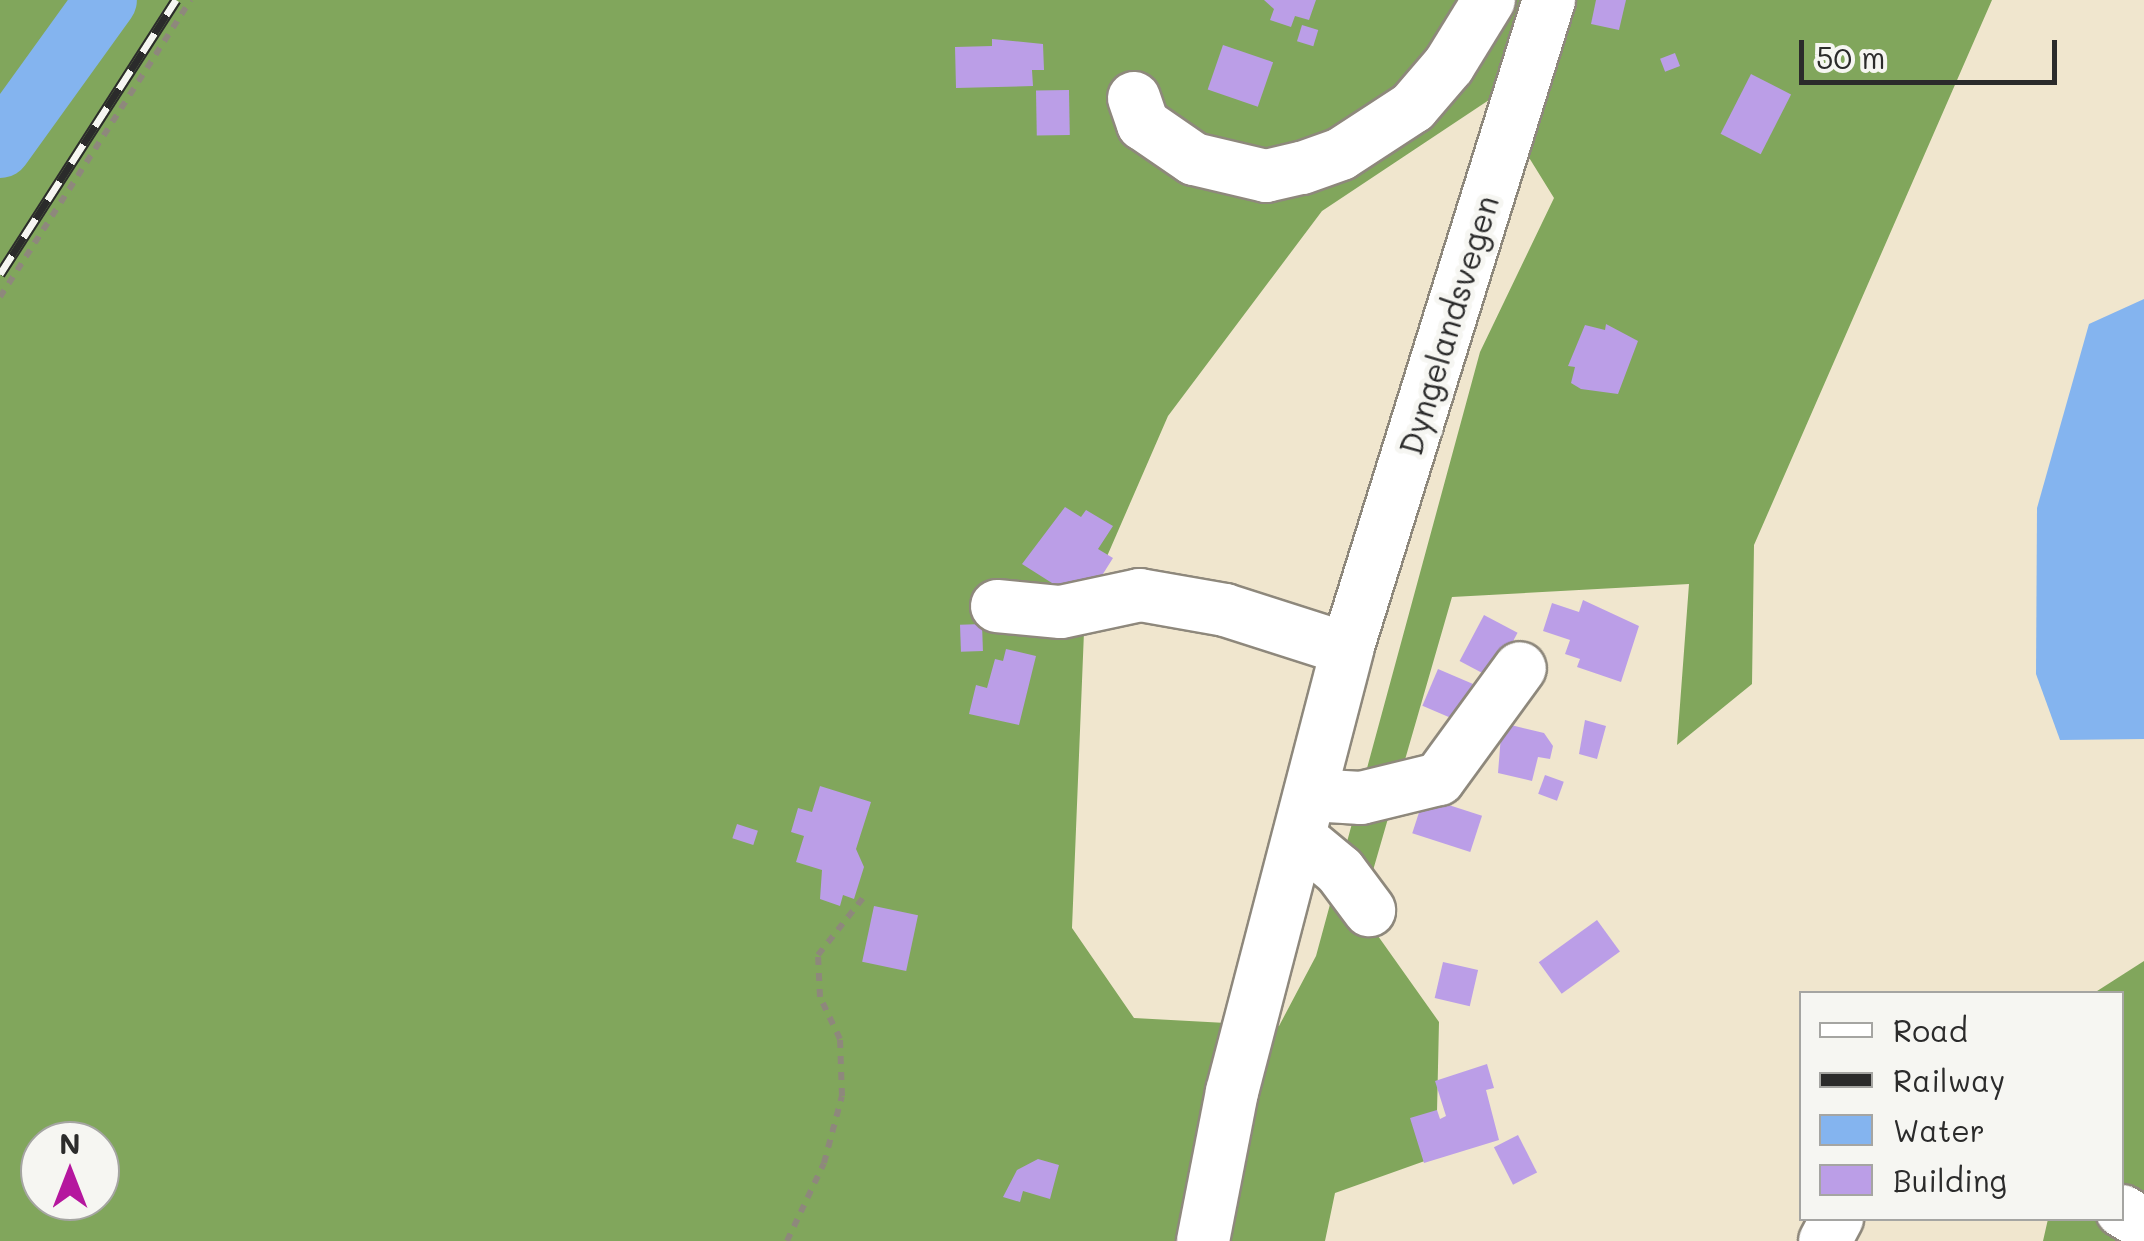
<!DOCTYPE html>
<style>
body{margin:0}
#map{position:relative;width:2144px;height:1241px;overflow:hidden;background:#f0e6ce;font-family:Mali,sans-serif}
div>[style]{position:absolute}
.forest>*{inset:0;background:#81a65c}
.water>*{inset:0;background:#84b4ef}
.river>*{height:62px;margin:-31px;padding:0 31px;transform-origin:31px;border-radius:31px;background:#84b4ef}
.building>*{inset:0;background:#bb9ee7;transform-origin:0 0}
.path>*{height:6px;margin-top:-3px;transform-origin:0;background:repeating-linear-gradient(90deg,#8e887c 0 8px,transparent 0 16px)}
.roads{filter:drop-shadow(2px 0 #8e887c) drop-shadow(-2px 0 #8e887c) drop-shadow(0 2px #8e887c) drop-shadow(0 -2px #8e887c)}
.minor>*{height:52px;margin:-26px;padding:0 26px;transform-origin:26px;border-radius:26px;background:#fff}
.rail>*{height:11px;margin-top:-5.5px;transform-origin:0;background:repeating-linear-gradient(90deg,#f6f6f2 0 22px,#2b2b2b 0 44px);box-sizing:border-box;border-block:2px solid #2b2b2b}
span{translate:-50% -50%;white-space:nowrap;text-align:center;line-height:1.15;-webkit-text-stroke:10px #f6f6f2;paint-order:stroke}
.street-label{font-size:32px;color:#2b2b2b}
.legend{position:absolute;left:1799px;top:991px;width:325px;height:230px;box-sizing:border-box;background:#f6f6f2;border:2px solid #a5a5a2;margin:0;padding:12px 18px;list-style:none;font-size:30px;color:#2b2b2b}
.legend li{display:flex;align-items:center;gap:20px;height:50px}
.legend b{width:50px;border:2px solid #a5a5a2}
.north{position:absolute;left:20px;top:1121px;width:100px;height:100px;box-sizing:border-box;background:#f6f6f2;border:2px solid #a5a5a2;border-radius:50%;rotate:0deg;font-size:28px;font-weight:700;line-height:40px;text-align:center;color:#2b2b2b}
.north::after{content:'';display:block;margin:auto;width:35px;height:45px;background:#b5179e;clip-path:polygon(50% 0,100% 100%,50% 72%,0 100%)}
.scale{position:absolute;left:1799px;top:40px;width:258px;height:45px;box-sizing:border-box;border:5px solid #2b2b2b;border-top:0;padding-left:12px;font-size:30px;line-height:35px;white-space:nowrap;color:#2b2b2b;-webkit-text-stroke:8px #f6f6f2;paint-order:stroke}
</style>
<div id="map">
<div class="forest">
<i style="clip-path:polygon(evenodd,0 0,1992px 0,1754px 545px,1752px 684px,1677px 745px,1689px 584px,1452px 597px,1361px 912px,1439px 1022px,1436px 1157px,1335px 1193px,1325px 1241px,0 1241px,0 0,1492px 98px,1554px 198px,1480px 352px,1316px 956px,1279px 1026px,1134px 1018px,1072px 928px,1085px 607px,1168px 416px,1322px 211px,1492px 98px,0 0,40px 1141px,100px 1141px,100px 1201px,40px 1201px,40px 1141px)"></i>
<i style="clip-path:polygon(2144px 961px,2144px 1241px,2043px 1241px,2048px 1219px,2122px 1218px,2122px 994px,2094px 993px)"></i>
</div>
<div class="water">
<i style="clip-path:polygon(2144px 299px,2144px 739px,2060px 740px,2036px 674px,2037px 508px,2089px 324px)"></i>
</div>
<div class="river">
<i style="left:0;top:147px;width:181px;rotate:-54.2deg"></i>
</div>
<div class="building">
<i style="clip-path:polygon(1264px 0,1316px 0,1309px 20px,1295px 16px,1291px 27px,1270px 20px,1274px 9px)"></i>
<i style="clip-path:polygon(1596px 0,1626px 0,1619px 30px,1591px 24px)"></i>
<i style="left:1302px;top:25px;width:17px;height:17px;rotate:17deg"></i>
<i style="clip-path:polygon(992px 39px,1043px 44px,1044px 70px,1032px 70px,1033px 86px,956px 88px,955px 47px,992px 46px)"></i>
<i style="left:1223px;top:45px;width:53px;height:47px;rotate:19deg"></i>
<i style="left:1675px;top:53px;width:14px;height:16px;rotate:69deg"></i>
<i style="left:1751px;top:74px;width:45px;height:67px;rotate:27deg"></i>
<i style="left:1069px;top:90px;width:45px;height:33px;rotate:89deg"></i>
<i style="clip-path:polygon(1606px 324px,1638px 341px,1618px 394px,1581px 389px,1571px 383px,1575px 367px,1568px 366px,1585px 325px,1605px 330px)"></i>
<i style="clip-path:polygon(1065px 507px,1081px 517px,1086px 510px,1113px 526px,1098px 549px,1113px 558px,1096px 585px,1086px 579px,1074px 597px,1022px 564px)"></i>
<i style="clip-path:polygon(1583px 600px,1639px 626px,1621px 682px,1577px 667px,1580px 659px,1565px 654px,1570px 640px,1543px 631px,1552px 603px,1579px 612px)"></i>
<i style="left:1484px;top:615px;width:38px;height:52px;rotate:28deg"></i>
<i style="left:982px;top:624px;width:27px;height:22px;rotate:88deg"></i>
<i style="clip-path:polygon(1006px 649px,1036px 656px,1019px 725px,969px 714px,976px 685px,987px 688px,995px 659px,1003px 661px)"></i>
<i style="left:1438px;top:669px;width:40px;height:40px;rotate:23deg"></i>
<i style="clip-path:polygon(1585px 720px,1606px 726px,1597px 759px,1579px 754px)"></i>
<i style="clip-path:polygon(1511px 725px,1544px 733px,1553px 746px,1550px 759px,1538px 757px,1532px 781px,1498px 773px,1501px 735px)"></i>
<i style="left:1545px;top:775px;width:20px;height:20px;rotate:20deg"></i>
<i style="clip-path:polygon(820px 786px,871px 802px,856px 849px,864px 867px,854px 899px,843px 895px,840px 906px,820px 899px,822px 870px,796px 862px,804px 836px,791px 832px,798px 808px,812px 812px)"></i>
<i style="left:1424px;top:797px;width:61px;height:38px;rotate:18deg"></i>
<i style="left:737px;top:824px;width:22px;height:15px;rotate:18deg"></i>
<i style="left:874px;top:906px;width:45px;height:57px;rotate:12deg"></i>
<i style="left:1597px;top:920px;width:39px;height:72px;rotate:54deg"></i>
<i style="left:1443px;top:962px;width:36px;height:37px;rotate:13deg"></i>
<i style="clip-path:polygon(1487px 1064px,1494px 1088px,1486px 1090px,1499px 1140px,1424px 1163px,1410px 1118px,1437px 1110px,1440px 1119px,1446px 1116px,1435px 1081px)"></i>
<i style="left:1518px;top:1135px;width:42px;height:27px;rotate:63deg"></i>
<i style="clip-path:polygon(1038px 1159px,1059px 1165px,1050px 1199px,1023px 1191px,1020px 1202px,1003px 1197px,1017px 1170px)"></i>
</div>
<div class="path">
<i style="left:0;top:297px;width:353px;rotate:-57.3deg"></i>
<i style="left:787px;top:1241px;width:86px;rotate:-64.6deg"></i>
<i style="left:824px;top:1163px;width:69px;rotate:-75deg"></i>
<i style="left:842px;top:1096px;width:57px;rotate:-92deg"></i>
<i style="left:840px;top:1039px;width:47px;rotate:-115.5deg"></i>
<i style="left:820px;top:997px;width:42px;rotate:-92.7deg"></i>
<i style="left:818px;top:955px;width:73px;rotate:-51.7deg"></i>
</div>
<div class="roads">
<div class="minor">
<i style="left:1134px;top:98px;width:28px;rotate:71deg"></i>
<i style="left:1143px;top:124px;width:62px;rotate:34.5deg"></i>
<i style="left:1194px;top:159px;width:74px;rotate:13.3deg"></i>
<i style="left:1266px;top:176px;width:37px;rotate:-13deg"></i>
<i style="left:1302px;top:168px;width:41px;rotate:-19.7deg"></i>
<i style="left:1341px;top:154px;width:86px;rotate:-33.1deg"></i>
<i style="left:1413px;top:107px;width:55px;rotate:-49.4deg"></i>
<i style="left:1449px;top:65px;width:76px;rotate:-58.4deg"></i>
<i style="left:997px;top:606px;width:64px;rotate:5.4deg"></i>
<i style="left:1061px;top:612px;width:81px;rotate:-12.1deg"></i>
<i style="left:1140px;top:595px;width:86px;rotate:10deg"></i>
<i style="left:1225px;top:610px;width:128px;rotate:17.7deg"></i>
<i style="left:1311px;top:795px;width:50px;rotate:3.4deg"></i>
<i style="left:1361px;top:798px;width:80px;rotate:-13.7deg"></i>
<i style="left:1439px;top:779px;width:137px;rotate:-53.9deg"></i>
<i style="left:1299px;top:837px;width:53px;rotate:39.7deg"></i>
<i style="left:1340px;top:871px;width:49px;rotate:53.4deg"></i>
<i style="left:2122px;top:1211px;width:26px;rotate:31deg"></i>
<i style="left:1203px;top:1241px;width:152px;rotate:-79deg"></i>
<i style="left:1232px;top:1092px;width:458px;rotate:-75.4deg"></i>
<i style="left:1347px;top:649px;width:680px;rotate:-72.71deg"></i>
<i style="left:1825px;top:1241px;width:26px;rotate:-62deg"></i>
</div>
</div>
<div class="rail">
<i style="left:0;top:274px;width:326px;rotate:-57.3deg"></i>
</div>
<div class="street-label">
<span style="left:1448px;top:325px;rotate:-73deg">Dyngelandsvegen</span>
</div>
<ul class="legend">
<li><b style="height:12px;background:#fff"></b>Road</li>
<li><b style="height:12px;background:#2b2b2b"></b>Railway</li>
<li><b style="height:28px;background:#84b4ef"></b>Water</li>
<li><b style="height:28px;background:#bb9ee7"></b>Building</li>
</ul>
<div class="north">N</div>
<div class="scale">50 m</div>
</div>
